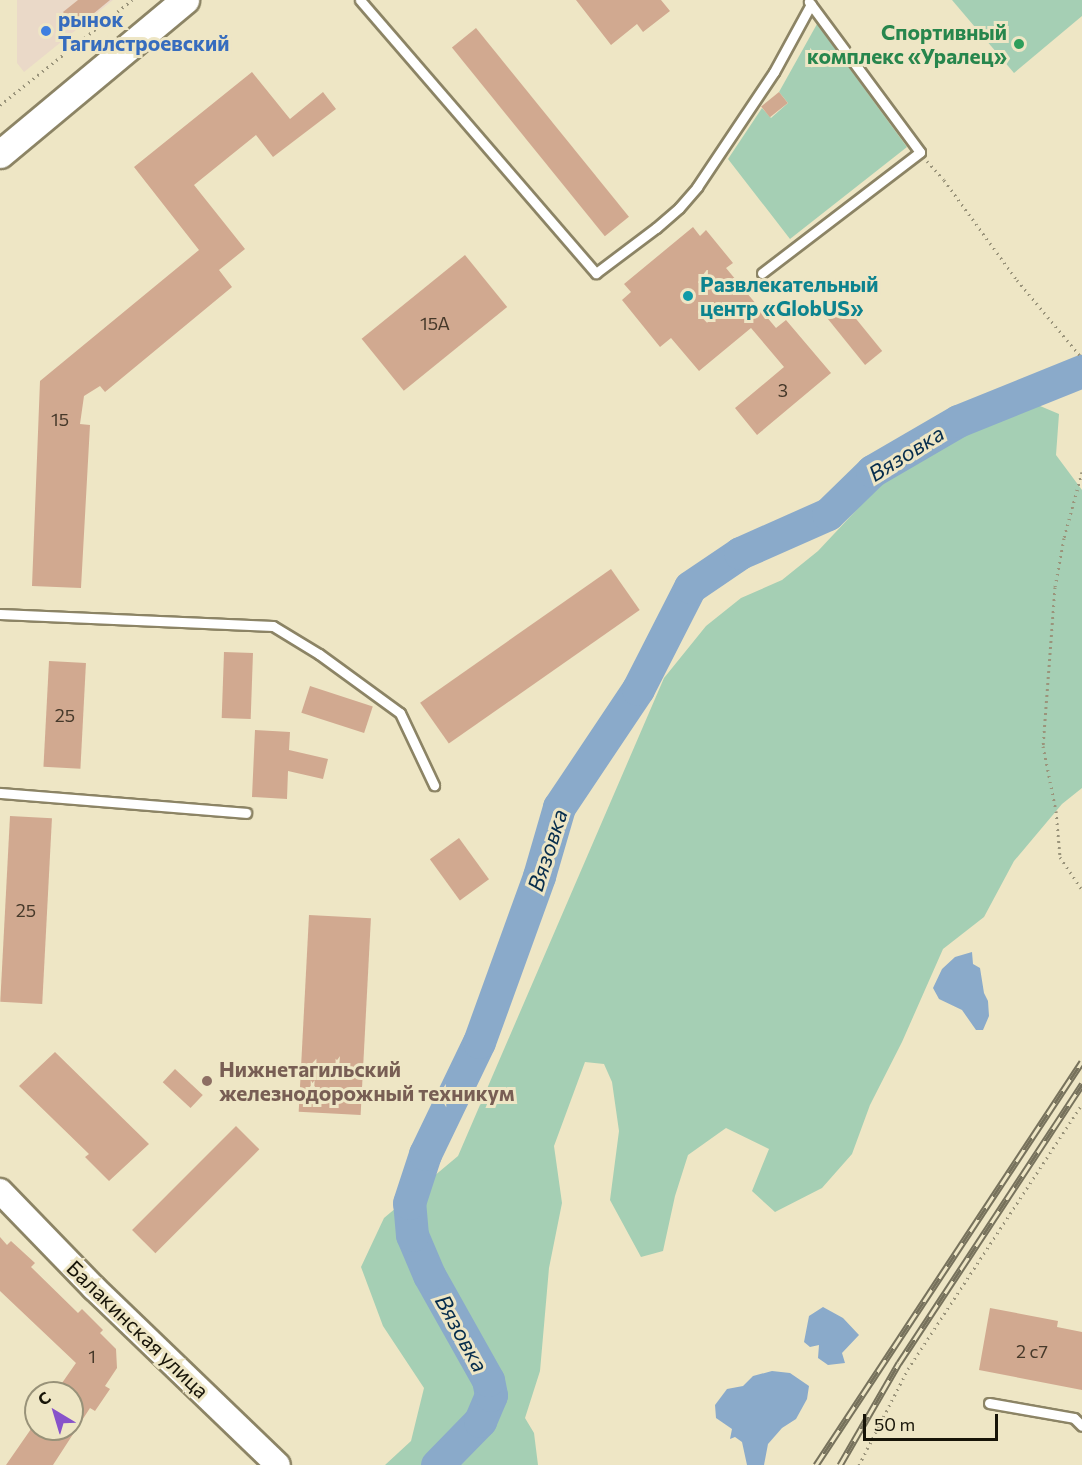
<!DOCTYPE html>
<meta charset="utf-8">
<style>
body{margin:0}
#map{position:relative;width:1082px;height:1465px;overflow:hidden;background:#eee6c5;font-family:Commissioner,sans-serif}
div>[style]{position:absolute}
.commercial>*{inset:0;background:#ead9c8}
.green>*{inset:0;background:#a5cfb4}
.water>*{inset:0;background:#8aaaca}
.river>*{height:33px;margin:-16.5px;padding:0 16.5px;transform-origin:16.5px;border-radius:16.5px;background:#8aaaca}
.building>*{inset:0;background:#d1a990;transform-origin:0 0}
.path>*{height:3px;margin-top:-1.5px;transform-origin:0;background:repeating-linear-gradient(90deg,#9a947b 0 1.5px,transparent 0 6px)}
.roads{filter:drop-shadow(2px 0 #8c8465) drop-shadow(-2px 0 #8c8465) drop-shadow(0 2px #8c8465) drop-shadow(0 -2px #8c8465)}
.service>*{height:9px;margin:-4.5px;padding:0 4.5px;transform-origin:4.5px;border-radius:4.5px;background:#fff}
.tertiary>*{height:24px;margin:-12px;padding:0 12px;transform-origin:12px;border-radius:12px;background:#fff}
.secondary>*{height:27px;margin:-13.5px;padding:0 13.5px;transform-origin:13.5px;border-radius:13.5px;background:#fff}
.rail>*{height:7px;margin-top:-3.5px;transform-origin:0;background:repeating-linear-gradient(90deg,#eee6c5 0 14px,#77725c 0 28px);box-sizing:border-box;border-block:2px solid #77725c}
.dots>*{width:16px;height:16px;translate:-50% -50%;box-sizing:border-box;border:3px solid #eee6c5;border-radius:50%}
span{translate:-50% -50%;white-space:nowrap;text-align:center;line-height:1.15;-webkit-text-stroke:6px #eee6c5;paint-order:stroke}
.number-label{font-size:18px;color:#46392a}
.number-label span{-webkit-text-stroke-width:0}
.shop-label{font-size:21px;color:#366cbe;font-weight:700}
.left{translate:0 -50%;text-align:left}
.leisure-label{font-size:21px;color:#27864d;font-weight:700}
.right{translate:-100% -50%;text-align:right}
.culture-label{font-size:21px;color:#0d838f;font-weight:700}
.education-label{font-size:21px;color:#785e54;font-weight:700}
.street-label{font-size:21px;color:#171408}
.water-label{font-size:22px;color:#062d4c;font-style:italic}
.north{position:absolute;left:24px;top:1381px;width:60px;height:60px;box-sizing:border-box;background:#eee6c5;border:2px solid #989279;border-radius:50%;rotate:322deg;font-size:16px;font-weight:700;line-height:24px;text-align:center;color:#171408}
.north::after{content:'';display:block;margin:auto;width:21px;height:27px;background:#8752ca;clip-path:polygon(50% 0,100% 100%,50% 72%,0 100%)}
.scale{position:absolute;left:863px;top:1414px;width:135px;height:27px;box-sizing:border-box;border:3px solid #171408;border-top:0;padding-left:8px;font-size:18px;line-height:21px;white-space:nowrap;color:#171408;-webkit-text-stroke:4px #eee6c5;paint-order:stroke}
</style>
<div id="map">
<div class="commercial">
<i style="clip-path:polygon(17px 0,113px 0,24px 72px,17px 63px)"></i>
</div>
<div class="green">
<i style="clip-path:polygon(952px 0,1082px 0,1082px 16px,1014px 73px)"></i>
<i style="clip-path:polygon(817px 24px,907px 147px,790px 239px,728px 159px,762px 108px,771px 118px,788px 103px,779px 92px)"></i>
<i style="clip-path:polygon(1033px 403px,1059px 414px,1056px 455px,1082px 490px,1082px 788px,1062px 804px,1014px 861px,984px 917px,943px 949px,902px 1042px,870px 1105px,852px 1154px,822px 1188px,775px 1212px,752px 1191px,769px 1149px,726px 1128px,688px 1155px,675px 1196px,663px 1251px,641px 1257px,610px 1200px,619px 1131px,612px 1082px,604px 1064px,585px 1062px,554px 1146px,562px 1203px,549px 1268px,540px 1371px,525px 1418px,534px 1433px,538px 1465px,385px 1465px,411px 1441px,424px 1388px,383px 1326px,361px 1267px,384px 1218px,458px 1156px,664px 678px,706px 626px,741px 598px,782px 580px,818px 551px,908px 455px,960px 436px,1009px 411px)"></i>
</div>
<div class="water">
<i style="clip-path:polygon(972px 952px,973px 964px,980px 968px,984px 993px,988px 1001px,989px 1016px,983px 1030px,976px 1030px,962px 1010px,939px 999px,933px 988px,942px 969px,955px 957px)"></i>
<i style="clip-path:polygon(823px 1307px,843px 1318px,859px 1335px,842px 1353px,845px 1363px,828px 1365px,818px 1358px,819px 1345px,810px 1347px,804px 1342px,809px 1316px)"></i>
<i style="clip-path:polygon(772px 1371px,790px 1373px,809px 1386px,807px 1399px,796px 1419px,782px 1428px,768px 1444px,764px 1465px,747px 1465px,742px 1442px,735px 1437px,730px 1439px,732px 1429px,716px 1418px,715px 1405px,727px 1389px,743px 1386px,753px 1376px)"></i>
</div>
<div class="river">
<i style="left:437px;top:1465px;width:62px;rotate:-45.7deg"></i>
<i style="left:480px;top:1421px;width:28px;rotate:-67deg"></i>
<i style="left:491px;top:1395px;width:15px;rotate:-101deg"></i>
<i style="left:488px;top:1380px;width:120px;rotate:-119.3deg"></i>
<i style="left:429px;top:1275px;width:43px;rotate:-113deg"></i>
<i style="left:412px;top:1235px;width:32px;rotate:-95deg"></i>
<i style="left:409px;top:1203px;width:52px;rotate:-71.9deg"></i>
<i style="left:425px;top:1154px;width:124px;rotate:-64.3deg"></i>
<i style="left:479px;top:1042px;width:177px;rotate:-70.1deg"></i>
<i style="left:539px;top:876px;width:72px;rotate:-73.8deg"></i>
<i style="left:559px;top:807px;width:142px;rotate:-56.2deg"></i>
<i style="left:638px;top:689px;width:114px;rotate:-63deg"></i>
<i style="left:690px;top:587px;width:60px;rotate:-34.2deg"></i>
<i style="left:740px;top:553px;width:96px;rotate:-23.9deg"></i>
<i style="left:828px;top:514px;width:62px;rotate:-44.3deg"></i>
<i style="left:872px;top:471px;width:99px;rotate:-30.2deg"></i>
<i style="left:958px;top:421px;width:134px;rotate:-22deg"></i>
</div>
<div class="building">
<i style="clip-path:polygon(78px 0,110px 0,76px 28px,63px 12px)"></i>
<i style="clip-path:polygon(576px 0,661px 0,670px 11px,643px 32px,637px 24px,611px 45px)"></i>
<i style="left:476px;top:28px;width:243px;height:31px;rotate:51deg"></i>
<i style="clip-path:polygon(252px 72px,290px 119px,323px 92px,336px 109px,273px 157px,256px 135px,194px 185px,245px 249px,219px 270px,232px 287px,105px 392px,100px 386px,84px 396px,80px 424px,90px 425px,81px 588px,32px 586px,40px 381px,199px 250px,134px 167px)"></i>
<i style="left:779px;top:92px;width:14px;height:23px;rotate:51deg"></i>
<i style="clip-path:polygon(693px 227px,700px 236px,706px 230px,733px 263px,726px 268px,776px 328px,786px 320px,831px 373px,757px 435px,735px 408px,784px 367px,751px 328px,699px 371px,671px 338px,660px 347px,622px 300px,631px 292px,624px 284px)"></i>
<i style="left:465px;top:255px;width:67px;height:133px;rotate:51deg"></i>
<i style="left:840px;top:299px;width:67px;height:22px;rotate:51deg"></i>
<i style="left:611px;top:569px;width:50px;height:233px;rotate:55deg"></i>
<i style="left:224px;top:652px;width:29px;height:66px;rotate:2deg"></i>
<i style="left:49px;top:661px;width:37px;height:106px;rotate:3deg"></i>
<i style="left:310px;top:686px;width:66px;height:28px;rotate:18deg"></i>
<i style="clip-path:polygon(255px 730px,290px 732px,289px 750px,328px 759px,323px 779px,288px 771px,287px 799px,252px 797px)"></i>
<i style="left:10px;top:816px;width:42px;height:186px;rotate:3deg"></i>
<i style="left:459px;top:838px;width:51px;height:36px;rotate:54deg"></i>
<i style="left:309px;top:915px;width:62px;height:197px;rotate:3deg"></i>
<i style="clip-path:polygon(55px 1052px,149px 1144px,109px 1181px,85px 1157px,89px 1154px,19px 1086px)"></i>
<i style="left:175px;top:1069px;width:38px;height:18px;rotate:43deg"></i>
<i style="left:236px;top:1126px;width:33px;height:147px;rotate:45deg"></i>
<i style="clip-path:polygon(0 1237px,7px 1245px,11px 1241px,35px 1263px,31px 1267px,78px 1313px,82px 1309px,103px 1330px,100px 1333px,116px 1349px,117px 1368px,105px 1386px,110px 1389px,95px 1411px,90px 1408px,53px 1465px,6px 1465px,31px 1429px,72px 1429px,72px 1393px,55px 1393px,76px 1363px,0 1291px)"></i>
<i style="clip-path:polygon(990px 1308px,1058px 1321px,1057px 1327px,1082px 1332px,1082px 1390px,979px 1370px)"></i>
</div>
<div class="path">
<i style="left:0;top:105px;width:169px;rotate:-38.5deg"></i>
<i style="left:927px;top:161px;width:25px;rotate:48deg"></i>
<i style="left:944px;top:180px;width:124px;rotate:53.9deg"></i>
<i style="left:1017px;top:280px;width:102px;rotate:50.2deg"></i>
<i style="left:1082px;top:472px;width:68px;rotate:105.3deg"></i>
<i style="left:1064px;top:538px;width:50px;rotate:100.4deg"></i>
<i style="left:1055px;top:587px;width:159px;rotate:94.3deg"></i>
<i style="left:1043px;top:746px;width:66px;rotate:78.7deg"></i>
<i style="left:1056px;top:811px;width:46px;rotate:85deg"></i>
<i style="left:1060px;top:857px;width:40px;rotate:56deg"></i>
<i style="left:859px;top:1465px;width:108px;rotate:-63deg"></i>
<i style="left:908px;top:1369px;width:317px;rotate:-56.7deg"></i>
</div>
<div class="roads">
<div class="service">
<i style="left:360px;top:0;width:361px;rotate:49.2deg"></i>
<i style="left:596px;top:273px;width:75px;rotate:-36.9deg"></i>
<i style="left:656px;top:228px;width:30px;rotate:-41deg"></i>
<i style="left:679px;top:208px;width:28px;rotate:-49deg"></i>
<i style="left:697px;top:187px;width:138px;rotate:-56.2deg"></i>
<i style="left:774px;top:72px;width:77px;rotate:-61.4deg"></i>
<i style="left:762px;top:273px;width:199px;rotate:-37.4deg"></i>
<i style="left:920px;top:152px;width:187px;rotate:-126.5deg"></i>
<i style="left:0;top:614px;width:273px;rotate:2.5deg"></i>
<i style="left:273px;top:626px;width:54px;rotate:31.3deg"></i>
<i style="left:319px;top:654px;width:100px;rotate:36.1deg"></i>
<i style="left:400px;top:713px;width:80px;rotate:64.7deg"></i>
<i style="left:0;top:793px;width:247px;rotate:4.6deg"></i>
<i style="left:989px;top:1403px;width:86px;rotate:10deg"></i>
<i style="left:1074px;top:1418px;width:11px;rotate:45deg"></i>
</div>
<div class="tertiary">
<i style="left:0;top:1191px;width:135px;rotate:45.9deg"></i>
<i style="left:94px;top:1288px;width:255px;rotate:43.9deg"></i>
</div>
<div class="secondary">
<i style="left:0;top:154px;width:241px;rotate:-39.8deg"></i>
</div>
</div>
<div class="rail">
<i style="left:816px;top:1465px;width:483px;rotate:-56.6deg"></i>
<i style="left:840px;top:1465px;width:118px;rotate:-60deg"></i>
<i style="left:899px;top:1363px;width:334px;rotate:-56.7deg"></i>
</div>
<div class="dots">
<i style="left:46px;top:31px;background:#3f7fe0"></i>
<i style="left:1019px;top:44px;background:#2e9e5b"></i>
<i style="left:688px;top:296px;background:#0f9aa8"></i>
<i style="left:207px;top:1081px;background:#8d6e63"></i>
</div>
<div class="number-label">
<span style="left:435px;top:323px">15А</span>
<span style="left:783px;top:390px">3</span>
<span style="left:60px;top:419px">15</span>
<span style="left:65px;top:715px">25</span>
<span style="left:26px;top:910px">25</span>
<span style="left:1032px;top:1351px">2 с7</span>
<span style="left:92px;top:1356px">1</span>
</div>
<div class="shop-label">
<span class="left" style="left:58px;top:31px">рынок<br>Тагилстроевский</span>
</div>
<div class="leisure-label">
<span class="right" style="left:1007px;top:44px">Спортивный<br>комплекс «Уралец»</span>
</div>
<div class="culture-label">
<span class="left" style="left:700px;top:296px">Развлекательный<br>центр «GlobUS»</span>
</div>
<div class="education-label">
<span class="left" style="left:219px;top:1081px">Нижнетагильский<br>железнодорожный техникум</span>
</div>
<div class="street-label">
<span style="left:138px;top:1329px;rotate:44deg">Балакинская улица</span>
</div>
<div class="water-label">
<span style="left:906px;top:453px;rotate:-32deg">Вязовка</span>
<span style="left:547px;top:850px;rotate:-72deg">Вязовка</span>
<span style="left:462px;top:1333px;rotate:61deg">Вязовка</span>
</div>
<div class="north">С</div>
<div class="scale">50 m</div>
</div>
